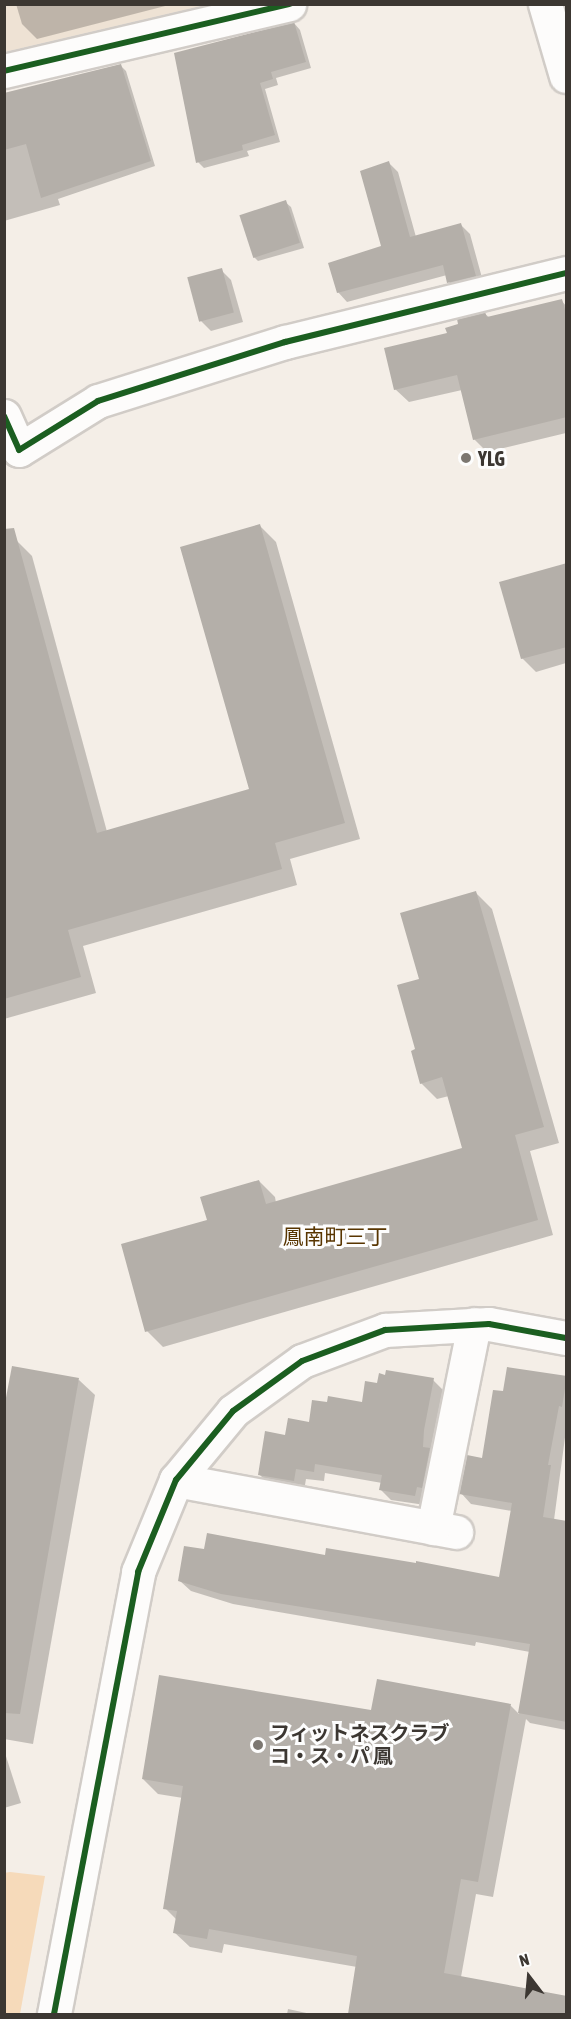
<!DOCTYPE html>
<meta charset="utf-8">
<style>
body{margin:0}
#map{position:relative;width:571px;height:2019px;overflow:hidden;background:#f4eee7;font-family:"Asap Condensed","Noto Sans JP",sans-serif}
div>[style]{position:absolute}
.built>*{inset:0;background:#eee2d4}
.green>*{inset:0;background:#f6daba}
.shadow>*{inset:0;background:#0003}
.building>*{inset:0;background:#b4afa9;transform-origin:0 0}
.roads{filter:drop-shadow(2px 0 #d1ccc7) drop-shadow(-2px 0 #d1ccc7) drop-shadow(0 2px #d1ccc7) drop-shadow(0 -2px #d1ccc7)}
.minor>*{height:33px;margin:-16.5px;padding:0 16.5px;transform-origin:16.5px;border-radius:16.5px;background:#fdfcfb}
.tertiary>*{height:33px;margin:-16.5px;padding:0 16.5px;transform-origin:16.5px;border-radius:16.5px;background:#fdfcfb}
.cycleway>*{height:6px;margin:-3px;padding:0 3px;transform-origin:3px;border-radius:3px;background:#1b5e20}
.dots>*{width:16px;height:16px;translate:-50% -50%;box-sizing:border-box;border:3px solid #fdfdfd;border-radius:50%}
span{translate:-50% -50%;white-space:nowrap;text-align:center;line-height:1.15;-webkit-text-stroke:6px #fdfdfd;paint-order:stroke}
.poi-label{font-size:20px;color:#3c3732;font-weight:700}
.left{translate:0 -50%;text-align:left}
.neighbourhood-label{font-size:21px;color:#583500}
.frame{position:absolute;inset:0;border:6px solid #3c3732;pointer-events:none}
.north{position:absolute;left:499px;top:1947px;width:60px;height:60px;-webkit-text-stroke:4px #fdfdfd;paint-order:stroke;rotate:344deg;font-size:16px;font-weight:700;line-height:24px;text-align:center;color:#3c3732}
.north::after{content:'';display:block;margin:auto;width:21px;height:27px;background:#3c3732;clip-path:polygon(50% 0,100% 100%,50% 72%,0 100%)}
</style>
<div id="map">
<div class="built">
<i style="clip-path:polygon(5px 4px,206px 4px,206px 5px,5px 52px)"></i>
</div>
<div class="green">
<i style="clip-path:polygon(10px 1872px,45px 1876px,20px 2014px,5px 2014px,4px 1873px)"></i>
</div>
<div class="shadow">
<i style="clip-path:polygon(16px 4px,173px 4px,37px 39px,22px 24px)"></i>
<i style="clip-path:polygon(294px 23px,300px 30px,311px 68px,276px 78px,278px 85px,265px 89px,280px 142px,247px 151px,249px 156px,204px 168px,198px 162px)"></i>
<i style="clip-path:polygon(121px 66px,126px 71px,155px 166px,58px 199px,60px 205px,4px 221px,4px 95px)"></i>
<i style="clip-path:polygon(389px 163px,398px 172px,416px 237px,460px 224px,470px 234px,484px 285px,458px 292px,449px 282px,447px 275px,347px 302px,338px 292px,382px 247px)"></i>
<i style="clip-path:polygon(285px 202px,291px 207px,304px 248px,258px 261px,253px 256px)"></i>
<i style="clip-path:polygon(221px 270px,231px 280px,243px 322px,211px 331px,201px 321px)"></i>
<i style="clip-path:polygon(562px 301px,566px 306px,566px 433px,487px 452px,474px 439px,462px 390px,409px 402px,395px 389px,449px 334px,485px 314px,490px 318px)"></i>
<i style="clip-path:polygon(260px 526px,276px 542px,360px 839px,290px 859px,297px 885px,83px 946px,96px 993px,4px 1019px,4px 917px,251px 790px)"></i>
<i style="clip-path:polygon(16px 540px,32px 556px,112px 850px,4px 879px)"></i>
<i style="clip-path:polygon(566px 564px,566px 663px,536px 672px,522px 658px)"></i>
<i style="clip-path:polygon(476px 893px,492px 909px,559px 1143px,530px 1151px,553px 1235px,163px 1347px,147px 1331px,209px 1221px,259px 1181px,275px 1197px,276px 1203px,464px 1149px,449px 1096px,437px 1099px,421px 1083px,417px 1050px,421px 980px)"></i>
<i style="clip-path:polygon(566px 1378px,566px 1430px,554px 1520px,566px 1523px,566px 1730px,530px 1723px,526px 1719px,493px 1897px,476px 1894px,461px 1977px,566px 2006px,566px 2014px,349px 2014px,357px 1967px,224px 1944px,222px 1953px,190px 1947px,174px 1932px,177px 1920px,165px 1908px,183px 1798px,158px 1794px,143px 1779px,372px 1712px,511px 1706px,519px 1714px,530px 1652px,476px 1642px,475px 1646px,233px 1604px,191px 1591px,180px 1581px,326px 1557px,500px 1579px,512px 1511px,471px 1504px,461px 1493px,483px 1460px,504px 1393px)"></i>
<i style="clip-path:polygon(79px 1380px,95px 1395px,33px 1744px,4px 1739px,4px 1417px)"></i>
<i style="clip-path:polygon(433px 1380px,443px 1390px,425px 1505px,391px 1500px,381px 1490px,382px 1483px,325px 1473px,324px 1481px,306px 1479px,304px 1491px,269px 1484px,259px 1474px,286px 1437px,310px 1424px,363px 1404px,379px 1384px)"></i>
<i style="clip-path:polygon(4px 1750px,21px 1803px,4px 1808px)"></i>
<i style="clip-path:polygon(288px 2009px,311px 2014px,287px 2014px)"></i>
</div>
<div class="building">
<i style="clip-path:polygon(294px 22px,306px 62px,271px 72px,273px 79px,260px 83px,275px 135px,242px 145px,243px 150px,196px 163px,174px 53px)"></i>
<i style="clip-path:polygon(121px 64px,151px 161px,41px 198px,26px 144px,4px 150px,4px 93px)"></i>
<i style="clip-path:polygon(389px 161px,410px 237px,461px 223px,476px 276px,447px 283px,443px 265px,337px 293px,328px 263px,381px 246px,360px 171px)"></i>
<i style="left:286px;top:200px;width:45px;height:49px;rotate:72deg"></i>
<i style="left:222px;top:268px;width:46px;height:36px;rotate:75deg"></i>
<i style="clip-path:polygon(562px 299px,567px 317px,567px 417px,473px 440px,457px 375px,394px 390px,384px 348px,447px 333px,445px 328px,458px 324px,457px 319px,485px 312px,487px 317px)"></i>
<i style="clip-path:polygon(260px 524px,345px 823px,275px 843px,282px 869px,68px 930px,81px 977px,4px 999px,4px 529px,14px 528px,97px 833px,249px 789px,180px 547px)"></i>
<i style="clip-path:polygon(567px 563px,567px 647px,521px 659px,499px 582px)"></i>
<i style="clip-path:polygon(476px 891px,544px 1127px,515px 1135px,538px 1220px,145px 1332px,121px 1244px,207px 1220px,200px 1197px,259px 1180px,266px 1204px,462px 1148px,442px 1077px,420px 1084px,411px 1051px,415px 1049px,397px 985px,419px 979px,400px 913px)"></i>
<i style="clip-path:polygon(12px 1366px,79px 1378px,20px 1714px,4px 1713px,4px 1408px)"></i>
<i style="clip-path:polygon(507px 1367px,567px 1376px,562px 1407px,559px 1406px,548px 1465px,551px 1465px,543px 1517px,567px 1521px,567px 1722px,518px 1713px,530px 1644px,221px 1594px,178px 1581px,184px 1546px,204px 1549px,207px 1533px,325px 1555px,326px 1548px,416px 1563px,416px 1561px,499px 1577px,512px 1503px,459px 1494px,467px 1455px,482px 1458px,493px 1390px,503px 1391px)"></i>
<i style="clip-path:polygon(386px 1370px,434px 1378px,424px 1430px,423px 1447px,430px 1448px,422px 1488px,417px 1487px,415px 1496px,379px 1490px,382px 1475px,315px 1464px,314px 1472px,296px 1469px,294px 1481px,258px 1475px,265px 1431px,285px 1435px,288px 1418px,309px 1422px,312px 1400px,327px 1402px,328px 1396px,362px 1402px,365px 1381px,377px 1383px,379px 1373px,385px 1375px)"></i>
<i style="clip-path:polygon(159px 1675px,371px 1710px,377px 1679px,511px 1704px,478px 1882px,461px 1879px,444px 1973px,567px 1996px,567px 2014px,348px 2014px,357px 1956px,209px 1929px,207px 1939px,173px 1933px,177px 1911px,163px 1909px,183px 1786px,142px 1779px)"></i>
</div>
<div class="roads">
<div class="minor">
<i style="left:4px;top:71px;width:293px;rotate:-13.2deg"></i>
<i style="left:4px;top:416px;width:37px;rotate:66deg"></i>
<i style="left:19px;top:450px;width:93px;rotate:-31.8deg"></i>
<i style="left:98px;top:401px;width:196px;rotate:-17.5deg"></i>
<i style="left:285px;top:342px;width:289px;rotate:-13.8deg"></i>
<i style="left:176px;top:1480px;width:285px;rotate:10.5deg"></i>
<i style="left:433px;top:1528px;width:208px;rotate:-78.6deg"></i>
</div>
<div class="tertiary">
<i style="left:545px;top:4px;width:75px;rotate:73.7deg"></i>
<i style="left:54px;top:2014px;width:450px;rotate:-79.2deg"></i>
<i style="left:138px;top:1572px;width:100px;rotate:-67.6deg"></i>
<i style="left:176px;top:1480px;width:89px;rotate:-50.4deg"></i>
<i style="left:233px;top:1411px;width:85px;rotate:-35.9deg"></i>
<i style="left:302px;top:1361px;width:89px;rotate:-20.5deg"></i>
<i style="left:385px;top:1330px;width:104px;rotate:-3.3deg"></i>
<i style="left:489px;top:1324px;width:78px;rotate:10.3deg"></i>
</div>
</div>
<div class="cycleway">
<i style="left:4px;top:71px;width:293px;rotate:-13.2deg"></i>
<i style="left:4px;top:416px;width:37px;rotate:66deg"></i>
<i style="left:19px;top:450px;width:93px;rotate:-31.8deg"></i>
<i style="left:98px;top:401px;width:196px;rotate:-17.5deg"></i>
<i style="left:285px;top:342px;width:289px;rotate:-13.8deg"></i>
<i style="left:54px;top:2014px;width:450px;rotate:-79.2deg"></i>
<i style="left:138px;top:1572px;width:100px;rotate:-67.6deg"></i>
<i style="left:176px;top:1480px;width:89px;rotate:-50.4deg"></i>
<i style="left:233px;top:1411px;width:85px;rotate:-35.9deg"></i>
<i style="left:302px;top:1361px;width:89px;rotate:-20.5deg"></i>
<i style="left:385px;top:1330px;width:104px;rotate:-3.3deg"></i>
<i style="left:489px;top:1324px;width:78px;rotate:10.3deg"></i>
</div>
<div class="dots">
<i style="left:466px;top:458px;background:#7c7771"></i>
<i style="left:258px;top:1745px;background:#7c7771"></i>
</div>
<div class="poi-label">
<span class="left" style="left:478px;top:458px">YLG</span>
<span class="left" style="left:270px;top:1744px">フィットネスクラブ<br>コ・ス・パ 鳳</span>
</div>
<div class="neighbourhood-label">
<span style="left:335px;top:1236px">鳳南町三丁</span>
</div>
<div class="frame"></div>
<div class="north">N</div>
</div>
